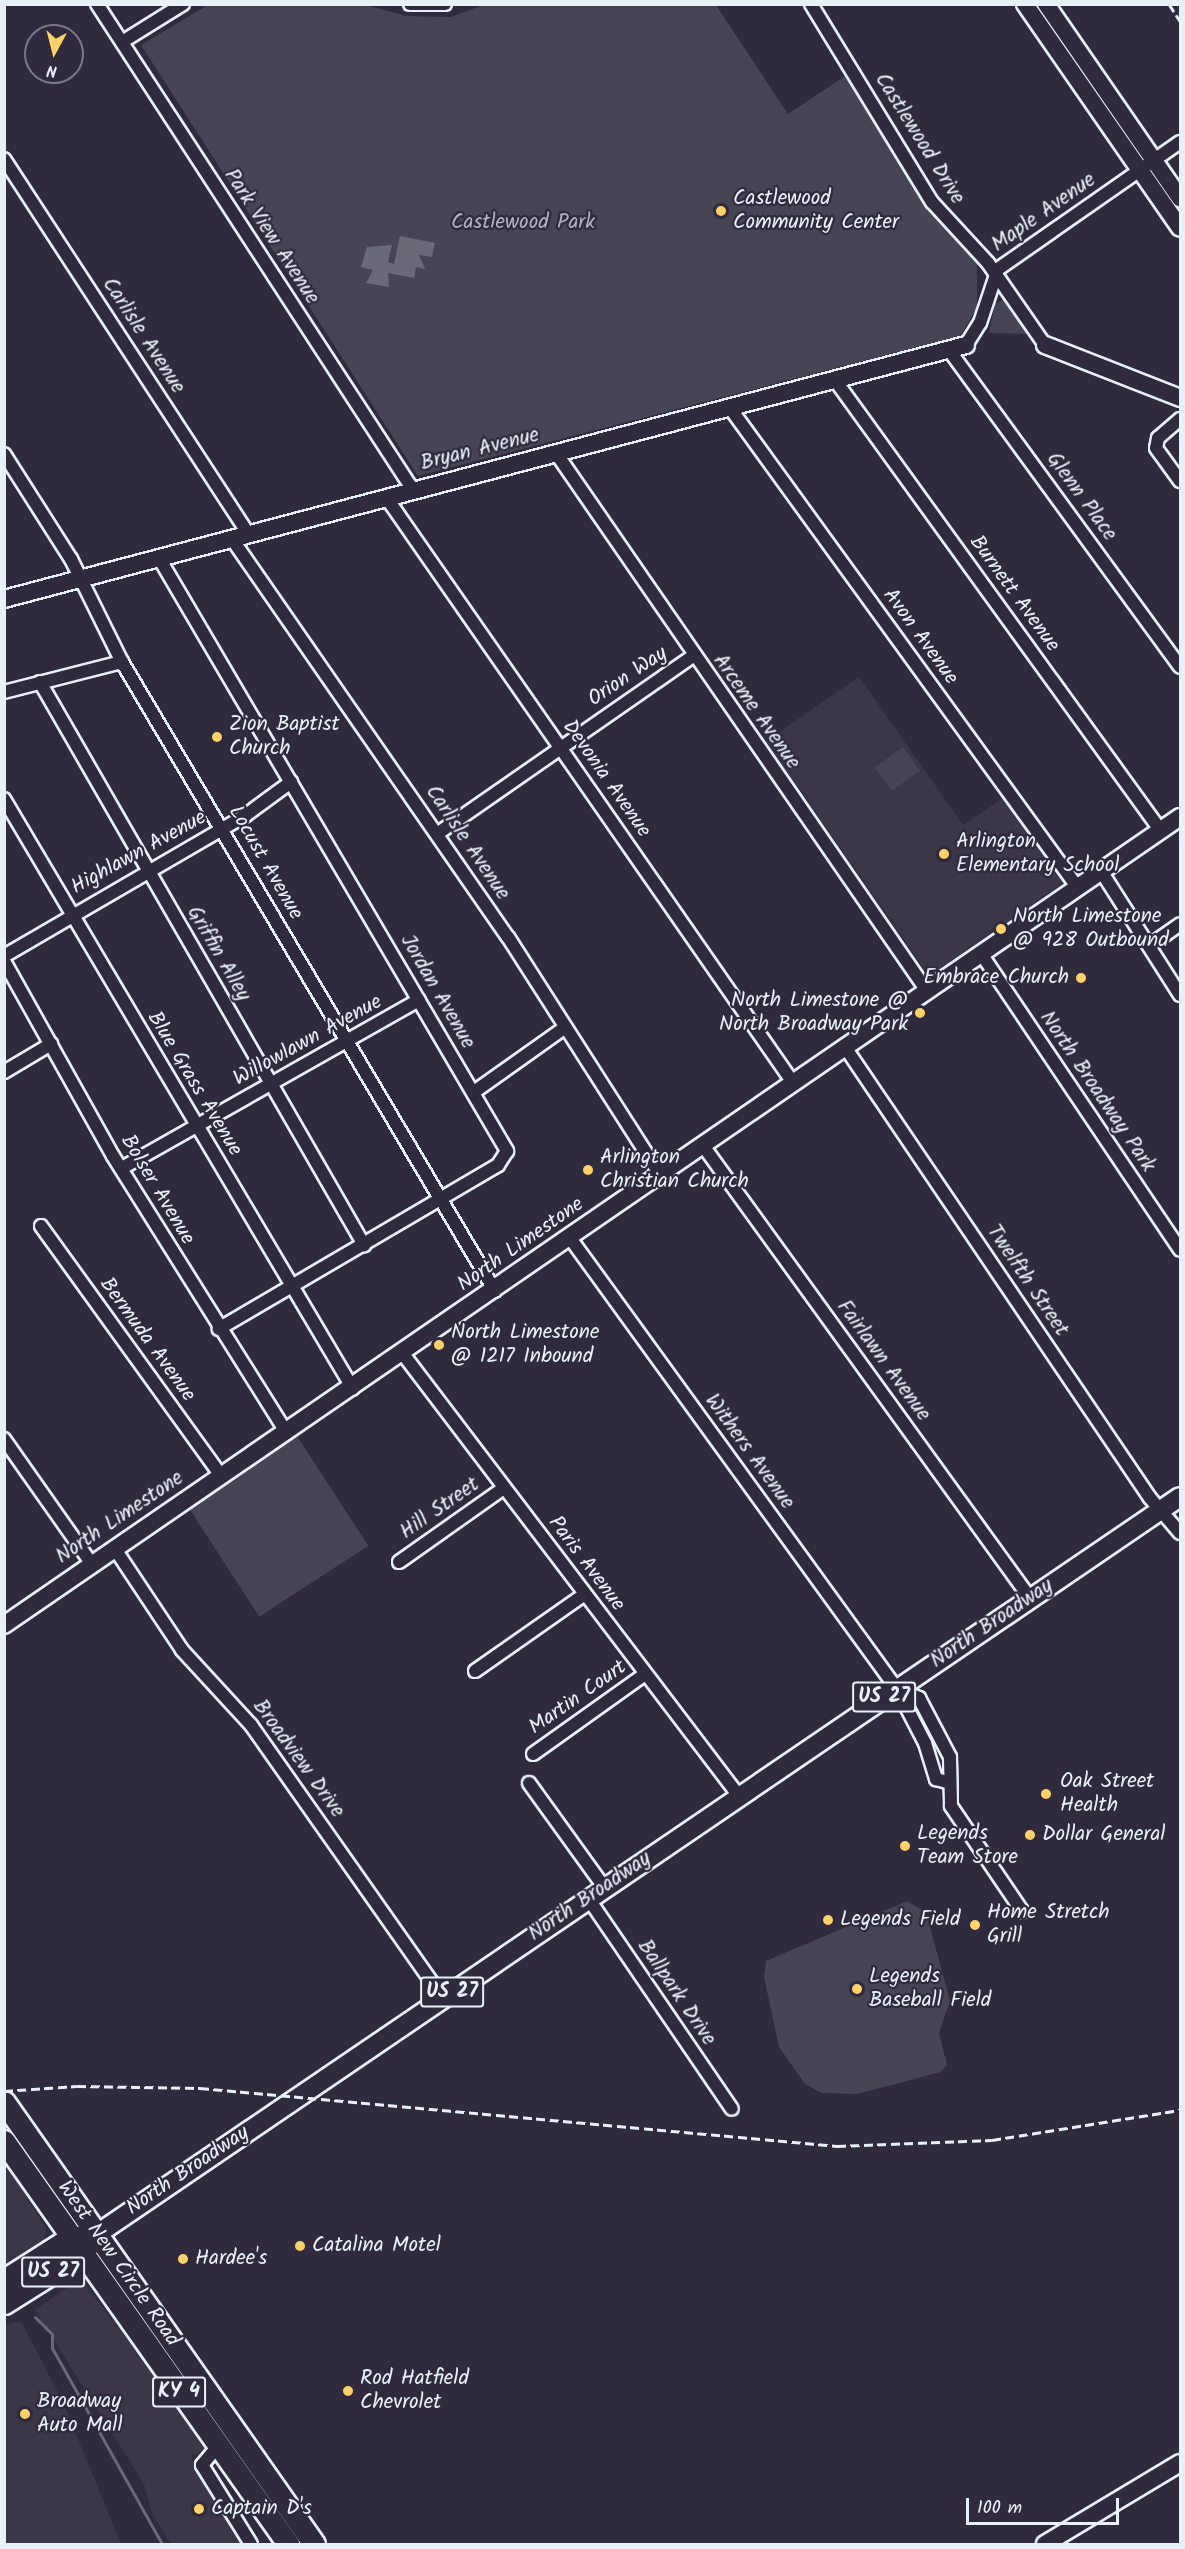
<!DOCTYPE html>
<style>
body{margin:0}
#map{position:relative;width:1185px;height:2549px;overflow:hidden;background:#2f2a3d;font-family:Kalam,sans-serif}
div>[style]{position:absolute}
.built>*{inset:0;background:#3b3749}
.green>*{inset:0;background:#464455;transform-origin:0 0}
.water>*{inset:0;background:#696978}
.stream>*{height:3px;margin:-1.5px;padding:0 1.5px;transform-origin:1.5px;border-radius:1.5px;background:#696978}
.roads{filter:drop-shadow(2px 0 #e8f1f8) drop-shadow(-2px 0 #e8f1f8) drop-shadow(0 2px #e8f1f8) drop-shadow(0 -2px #e8f1f8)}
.street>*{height:12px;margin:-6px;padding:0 6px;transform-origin:6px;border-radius:6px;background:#2f2a3d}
.secondary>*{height:16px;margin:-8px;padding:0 8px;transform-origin:8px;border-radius:8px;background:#2f2a3d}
.primary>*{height:18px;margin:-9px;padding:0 9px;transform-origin:9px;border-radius:9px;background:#2f2a3d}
.highway>*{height:21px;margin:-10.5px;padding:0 10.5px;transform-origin:10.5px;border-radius:10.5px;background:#2f2a3d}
.rail>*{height:3px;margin-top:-1.5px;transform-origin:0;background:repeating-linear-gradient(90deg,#e8f1f8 0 9px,transparent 0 13.5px)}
.dots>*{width:16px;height:16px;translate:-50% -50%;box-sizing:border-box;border:3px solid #2f2a3d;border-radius:50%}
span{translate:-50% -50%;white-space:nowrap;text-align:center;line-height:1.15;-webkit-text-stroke:4.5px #2f2a3d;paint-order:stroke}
.shield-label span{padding:2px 4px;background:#2f2a3d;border:2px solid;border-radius:4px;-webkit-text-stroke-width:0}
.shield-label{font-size:20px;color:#e8f1f8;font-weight:700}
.street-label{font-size:21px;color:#e8f1f8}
.poi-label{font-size:21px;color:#e8f1f8}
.left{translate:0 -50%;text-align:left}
.right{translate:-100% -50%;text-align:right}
.park-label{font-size:21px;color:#afb4bf}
.frame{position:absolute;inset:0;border:6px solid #e8f1f8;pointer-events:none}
.north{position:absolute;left:24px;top:24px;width:60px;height:60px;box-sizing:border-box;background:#2f2a3d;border:2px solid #797a88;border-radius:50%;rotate:187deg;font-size:16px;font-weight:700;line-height:24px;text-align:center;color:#e8f1f8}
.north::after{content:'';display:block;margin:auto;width:21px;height:27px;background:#ffd166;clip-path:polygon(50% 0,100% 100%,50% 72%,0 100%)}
.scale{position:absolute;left:966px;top:2498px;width:153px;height:27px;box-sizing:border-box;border:3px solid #e8f1f8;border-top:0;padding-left:8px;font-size:18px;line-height:21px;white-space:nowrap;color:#e8f1f8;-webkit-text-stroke:4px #2f2a3d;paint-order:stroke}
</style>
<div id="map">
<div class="built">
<i style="clip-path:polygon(859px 677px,963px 825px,1003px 798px,1063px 883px,929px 976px,766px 741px)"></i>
<i style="clip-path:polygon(4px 2162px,46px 2228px,44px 2243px,4px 2275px)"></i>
<i style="clip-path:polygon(77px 2281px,85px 2284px,181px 2410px,204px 2449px,191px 2457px,246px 2544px,171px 2544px,152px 2514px,144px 2484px,35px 2310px)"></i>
<i style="clip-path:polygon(14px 2322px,22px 2323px,62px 2400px,121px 2544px,5px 2544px,4px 2326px)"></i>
</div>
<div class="green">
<i style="clip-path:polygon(486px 4px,716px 5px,788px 114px,851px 72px,937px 218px,977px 263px,977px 308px,960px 336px,418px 476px,141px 45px,208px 5px,366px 5px,406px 16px,451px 17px)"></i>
<i style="clip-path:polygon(1003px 300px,1008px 303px,1029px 334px,989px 333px,995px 304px)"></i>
<i style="left:903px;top:747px;width:29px;height:35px;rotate:54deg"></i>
<i style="left:297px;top:1436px;width:131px;height:130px;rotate:57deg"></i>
<i style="clip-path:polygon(907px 1901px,926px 1912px,950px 2001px,939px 2033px,947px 2065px,941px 2072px,857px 2094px,822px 2093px,805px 2084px,779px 2047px,764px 1977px,766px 1961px)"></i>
</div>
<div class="water">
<i style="clip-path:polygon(400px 236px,435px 243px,432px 257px,419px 255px,425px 269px,416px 267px,414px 278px,388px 273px,389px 287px,366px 283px,373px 270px,361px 267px,367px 247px,392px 245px,388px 262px,394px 264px)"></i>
</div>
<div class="stream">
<i style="left:35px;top:2317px;width:24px;rotate:45deg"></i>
<i style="left:52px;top:2334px;width:14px;rotate:90deg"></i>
<i style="left:52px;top:2348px;width:225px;rotate:60.7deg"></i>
</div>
<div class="roads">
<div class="street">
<i style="left:97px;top:4px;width:580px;rotate:56.97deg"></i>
<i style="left:410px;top:4px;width:35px"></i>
<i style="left:811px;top:4px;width:232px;rotate:58.6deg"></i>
<i style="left:932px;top:202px;width:83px;rotate:47.4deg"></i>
<i style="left:988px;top:263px;width:100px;rotate:55.2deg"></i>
<i style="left:122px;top:42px;width:72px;rotate:-31.9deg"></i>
<i style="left:4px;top:159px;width:447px;rotate:56.9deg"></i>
<i style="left:966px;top:345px;width:26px;rotate:-58deg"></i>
<i style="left:980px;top:323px;width:57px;rotate:-71.6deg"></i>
<i style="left:998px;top:269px;width:222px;rotate:-34.9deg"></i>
<i style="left:949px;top:350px;width:392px;rotate:53.9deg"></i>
<i style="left:835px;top:380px;width:556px;rotate:54.14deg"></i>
<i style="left:730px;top:408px;width:593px;rotate:54.06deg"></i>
<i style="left:1180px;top:419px;width:29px;rotate:139deg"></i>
<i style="left:1158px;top:438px;width:10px;rotate:101deg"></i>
<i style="left:1156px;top:448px;width:41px;rotate:54deg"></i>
<i style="left:556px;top:453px;width:654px;rotate:55.41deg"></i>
<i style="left:4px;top:454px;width:125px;rotate:57.5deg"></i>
<i style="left:71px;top:559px;width:115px;rotate:63.7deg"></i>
<i style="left:122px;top:662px;width:731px;rotate:59.33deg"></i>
<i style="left:386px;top:497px;width:715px;rotate:55.2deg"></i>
<i style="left:232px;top:539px;width:484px;rotate:55.3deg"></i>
<i style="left:508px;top:937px;width:284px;rotate:57.4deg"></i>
<i style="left:159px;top:558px;width:688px;rotate:59.59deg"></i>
<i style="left:507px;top:1151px;width:17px;rotate:123deg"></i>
<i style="left:498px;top:1165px;width:324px;rotate:149.6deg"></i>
<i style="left:40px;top:682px;width:650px;rotate:60.08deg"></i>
<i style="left:4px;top:692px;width:122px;rotate:-14.3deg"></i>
<i style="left:4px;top:799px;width:685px;rotate:59.39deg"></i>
<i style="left:437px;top:834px;width:312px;rotate:-34.8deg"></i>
<i style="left:1101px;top:871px;width:147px;rotate:57.5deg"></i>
<i style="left:1149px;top:946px;width:38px;rotate:-35deg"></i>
<i style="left:982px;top:955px;width:355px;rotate:56.1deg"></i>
<i style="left:4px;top:956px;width:280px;rotate:-30.2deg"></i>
<i style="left:246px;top:815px;width:56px;rotate:-36.3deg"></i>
<i style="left:4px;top:961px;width:223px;rotate:60.8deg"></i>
<i style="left:113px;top:1156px;width:327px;rotate:57.9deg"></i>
<i style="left:845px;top:1047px;width:544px;rotate:55.93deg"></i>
<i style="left:1150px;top:1498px;width:46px;rotate:49.4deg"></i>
<i style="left:4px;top:1072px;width:55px;rotate:-30.8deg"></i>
<i style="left:474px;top:1092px;width:110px;rotate:-35.4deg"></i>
<i style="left:704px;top:1147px;width:556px;rotate:54.14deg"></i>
<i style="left:122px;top:1168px;width:341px;rotate:-29.5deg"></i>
<i style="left:41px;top:1226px;width:309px;rotate:54.2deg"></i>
<i style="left:570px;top:1238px;width:557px;rotate:54.06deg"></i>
<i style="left:897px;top:1689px;width:61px;rotate:62.6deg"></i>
<i style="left:925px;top:1743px;width:38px;rotate:73deg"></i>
<i style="left:936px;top:1779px;width:11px;rotate:15deg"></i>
<i style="left:403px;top:1354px;width:555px;rotate:52.76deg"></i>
<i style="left:4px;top:1439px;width:153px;rotate:54.9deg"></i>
<i style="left:115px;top:1549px;width:121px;rotate:56.4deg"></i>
<i style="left:182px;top:1650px;width:102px;rotate:47.4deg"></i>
<i style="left:251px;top:1725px;width:334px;rotate:54.9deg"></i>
<i style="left:399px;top:1562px;width:128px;rotate:-35.2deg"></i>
<i style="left:475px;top:1671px;width:134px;rotate:-35deg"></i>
<i style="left:897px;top:1689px;width:24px;rotate:22deg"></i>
<i style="left:919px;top:1698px;width:67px;rotate:62.3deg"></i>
<i style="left:950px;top:1757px;width:49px;rotate:88.8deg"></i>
<i style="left:951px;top:1806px;width:127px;rotate:55.9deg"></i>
<i style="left:533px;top:1754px;width:138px;rotate:-35.5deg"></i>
<i style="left:529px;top:1783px;width:128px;rotate:54.2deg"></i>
<i style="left:588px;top:1898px;width:255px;rotate:55.7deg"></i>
<i style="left:218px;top:2446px;width:25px;rotate:130deg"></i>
<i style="left:202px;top:2465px;width:93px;rotate:58.2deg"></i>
</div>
<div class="secondary">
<i style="left:1025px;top:4px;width:272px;rotate:55.3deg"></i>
<i style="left:1046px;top:4px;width:236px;rotate:55.4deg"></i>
<i style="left:1045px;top:345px;width:145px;rotate:21.4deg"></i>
<i style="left:4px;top:599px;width:995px;rotate:-14.79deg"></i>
<i style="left:4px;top:1625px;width:1427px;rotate:-34.49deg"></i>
<i style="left:1045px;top:2544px;width:157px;rotate:-31deg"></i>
</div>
<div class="primary">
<i style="left:96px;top:2235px;width:1311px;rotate:-34.25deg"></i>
</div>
<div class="highway">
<i style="left:4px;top:2102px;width:540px;rotate:54.96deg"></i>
<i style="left:4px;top:2141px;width:493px;rotate:54.8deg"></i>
<i style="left:4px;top:2280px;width:78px;rotate:-32.5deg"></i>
<i style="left:70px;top:2238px;width:14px;rotate:-8deg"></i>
<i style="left:4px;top:2303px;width:92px;rotate:-32.1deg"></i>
<i style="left:82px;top:2254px;width:14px;rotate:-56deg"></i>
</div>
</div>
<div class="rail">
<i style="left:1169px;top:4px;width:20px;rotate:57deg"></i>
<i style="left:4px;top:2091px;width:73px;rotate:-3.9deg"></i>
<i style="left:77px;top:2086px;width:123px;rotate:0.9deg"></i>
<i style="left:200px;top:2088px;width:640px;rotate:5.2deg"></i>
<i style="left:837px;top:2146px;width:155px;rotate:-2.2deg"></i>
<i style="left:992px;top:2140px;width:190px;rotate:-9.1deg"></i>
</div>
<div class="dots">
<i style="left:721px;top:211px;background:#ffd166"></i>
<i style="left:217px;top:737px;background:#ffd166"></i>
<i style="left:944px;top:854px;background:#ffd166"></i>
<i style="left:1001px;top:929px;background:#ffd166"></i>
<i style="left:1081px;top:978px;background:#ffd166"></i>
<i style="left:920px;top:1013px;background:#ffd166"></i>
<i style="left:588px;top:1170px;background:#ffd166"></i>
<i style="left:439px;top:1345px;background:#ffd166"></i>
<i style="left:1046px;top:1794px;background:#ffd166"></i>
<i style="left:1030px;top:1835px;background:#ffd166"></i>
<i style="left:905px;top:1846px;background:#ffd166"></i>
<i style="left:828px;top:1920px;background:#ffd166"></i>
<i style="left:975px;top:1925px;background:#ffd166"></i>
<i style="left:857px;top:1989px;background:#ffd166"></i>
<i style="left:300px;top:2246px;background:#ffd166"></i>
<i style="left:183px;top:2259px;background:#ffd166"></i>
<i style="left:348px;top:2391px;background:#ffd166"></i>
<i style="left:25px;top:2414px;background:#ffd166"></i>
<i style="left:199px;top:2509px;background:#ffd166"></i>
</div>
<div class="shield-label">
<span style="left:884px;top:1697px">US 27</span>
<span style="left:452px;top:1992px">US 27</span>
<span style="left:53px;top:2272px">US 27</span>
<span style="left:179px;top:2392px">KY 4</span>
</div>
<div class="street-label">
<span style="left:919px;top:139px;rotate:58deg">Castlewood Drive</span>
<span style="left:1044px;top:213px;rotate:-35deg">Maple Avenue</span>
<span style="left:271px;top:237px;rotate:57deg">Park View Avenue</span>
<span style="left:143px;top:336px;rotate:57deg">Carlisle Avenue</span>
<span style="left:480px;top:450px;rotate:-14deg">Bryan Avenue</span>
<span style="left:1081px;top:497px;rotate:54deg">Glenn Place</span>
<span style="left:1014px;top:594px;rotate:54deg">Burnett Avenue</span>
<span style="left:920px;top:637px;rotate:54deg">Avon Avenue</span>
<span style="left:628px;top:677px;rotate:-34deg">Orion Way</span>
<span style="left:756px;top:712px;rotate:55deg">Arceme Avenue</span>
<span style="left:606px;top:779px;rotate:55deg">Devonia Avenue</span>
<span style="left:467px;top:843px;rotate:56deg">Carlisle Avenue</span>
<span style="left:139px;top:853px;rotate:-29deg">Highlawn Avenue</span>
<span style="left:265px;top:863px;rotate:60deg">Locust Avenue</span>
<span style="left:218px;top:954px;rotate:60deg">Griffin Alley</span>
<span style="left:437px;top:992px;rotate:60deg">Jordan Avenue</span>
<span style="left:308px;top:1041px;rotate:-29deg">Willowlawn Avenue</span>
<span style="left:194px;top:1084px;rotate:59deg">Blue Grass Avenue</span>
<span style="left:1097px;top:1092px;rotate:56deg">North Broadway Park</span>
<span style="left:157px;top:1190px;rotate:59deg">Bolser Avenue</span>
<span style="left:521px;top:1245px;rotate:-35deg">North Limestone</span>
<span style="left:1027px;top:1281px;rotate:56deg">Twelfth Street</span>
<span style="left:147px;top:1340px;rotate:54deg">Bermuda Avenue</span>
<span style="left:883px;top:1361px;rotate:54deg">Fairlawn Avenue</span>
<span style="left:749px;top:1452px;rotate:54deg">Withers Avenue</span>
<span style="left:440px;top:1509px;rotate:-35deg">Hill Street</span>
<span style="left:120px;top:1518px;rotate:-34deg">North Limestone</span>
<span style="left:586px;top:1564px;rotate:53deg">Paris Avenue</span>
<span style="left:992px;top:1624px;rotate:-34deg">North Broadway</span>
<span style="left:578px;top:1698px;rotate:-35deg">Martin Court</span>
<span style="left:298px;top:1759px;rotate:54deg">Broadview Drive</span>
<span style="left:590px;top:1897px;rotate:-34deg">North Broadway</span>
<span style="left:676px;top:1993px;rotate:56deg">Ballpark Drive</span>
<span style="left:188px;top:2171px;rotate:-34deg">North Broadway</span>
<span style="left:118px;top:2264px;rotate:55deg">West New Circle Road</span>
</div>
<div class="poi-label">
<span class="left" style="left:733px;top:211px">Castlewood<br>Community Center</span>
<span class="left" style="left:229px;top:737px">Zion Baptist<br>Church</span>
<span class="left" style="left:956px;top:854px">Arlington<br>Elementary School</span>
<span class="left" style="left:1013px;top:929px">North Limestone<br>@ 928 Outbound</span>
<span class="right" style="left:1069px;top:978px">Embrace Church</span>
<span class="right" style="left:908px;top:1013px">North Limestone @<br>North Broadway Park</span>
<span class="left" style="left:600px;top:1170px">Arlington<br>Christian Church</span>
<span class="left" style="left:451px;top:1345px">North Limestone<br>@ 1217 Inbound</span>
<span class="left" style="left:1060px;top:1794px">Oak Street<br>Health</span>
<span class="left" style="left:917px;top:1846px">Legends<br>Team Store</span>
<span class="left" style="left:1042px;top:1835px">Dollar General</span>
<span class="left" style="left:987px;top:1925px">Home Stretch<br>Grill</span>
<span class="left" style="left:840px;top:1920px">Legends Field</span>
<span class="left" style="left:869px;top:1989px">Legends<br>Baseball Field</span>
<span class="left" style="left:312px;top:2246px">Catalina Motel</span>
<span class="left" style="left:195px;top:2259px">Hardee's</span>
<span class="left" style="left:360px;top:2391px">Rod Hatfield<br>Chevrolet</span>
<span class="left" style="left:37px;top:2414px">Broadway<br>Auto Mall</span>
<span class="left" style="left:211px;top:2509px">Captain D's</span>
</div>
<div class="park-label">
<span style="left:523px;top:223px">Castlewood Park</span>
</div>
<div class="frame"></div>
<div class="north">N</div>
<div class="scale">100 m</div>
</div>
